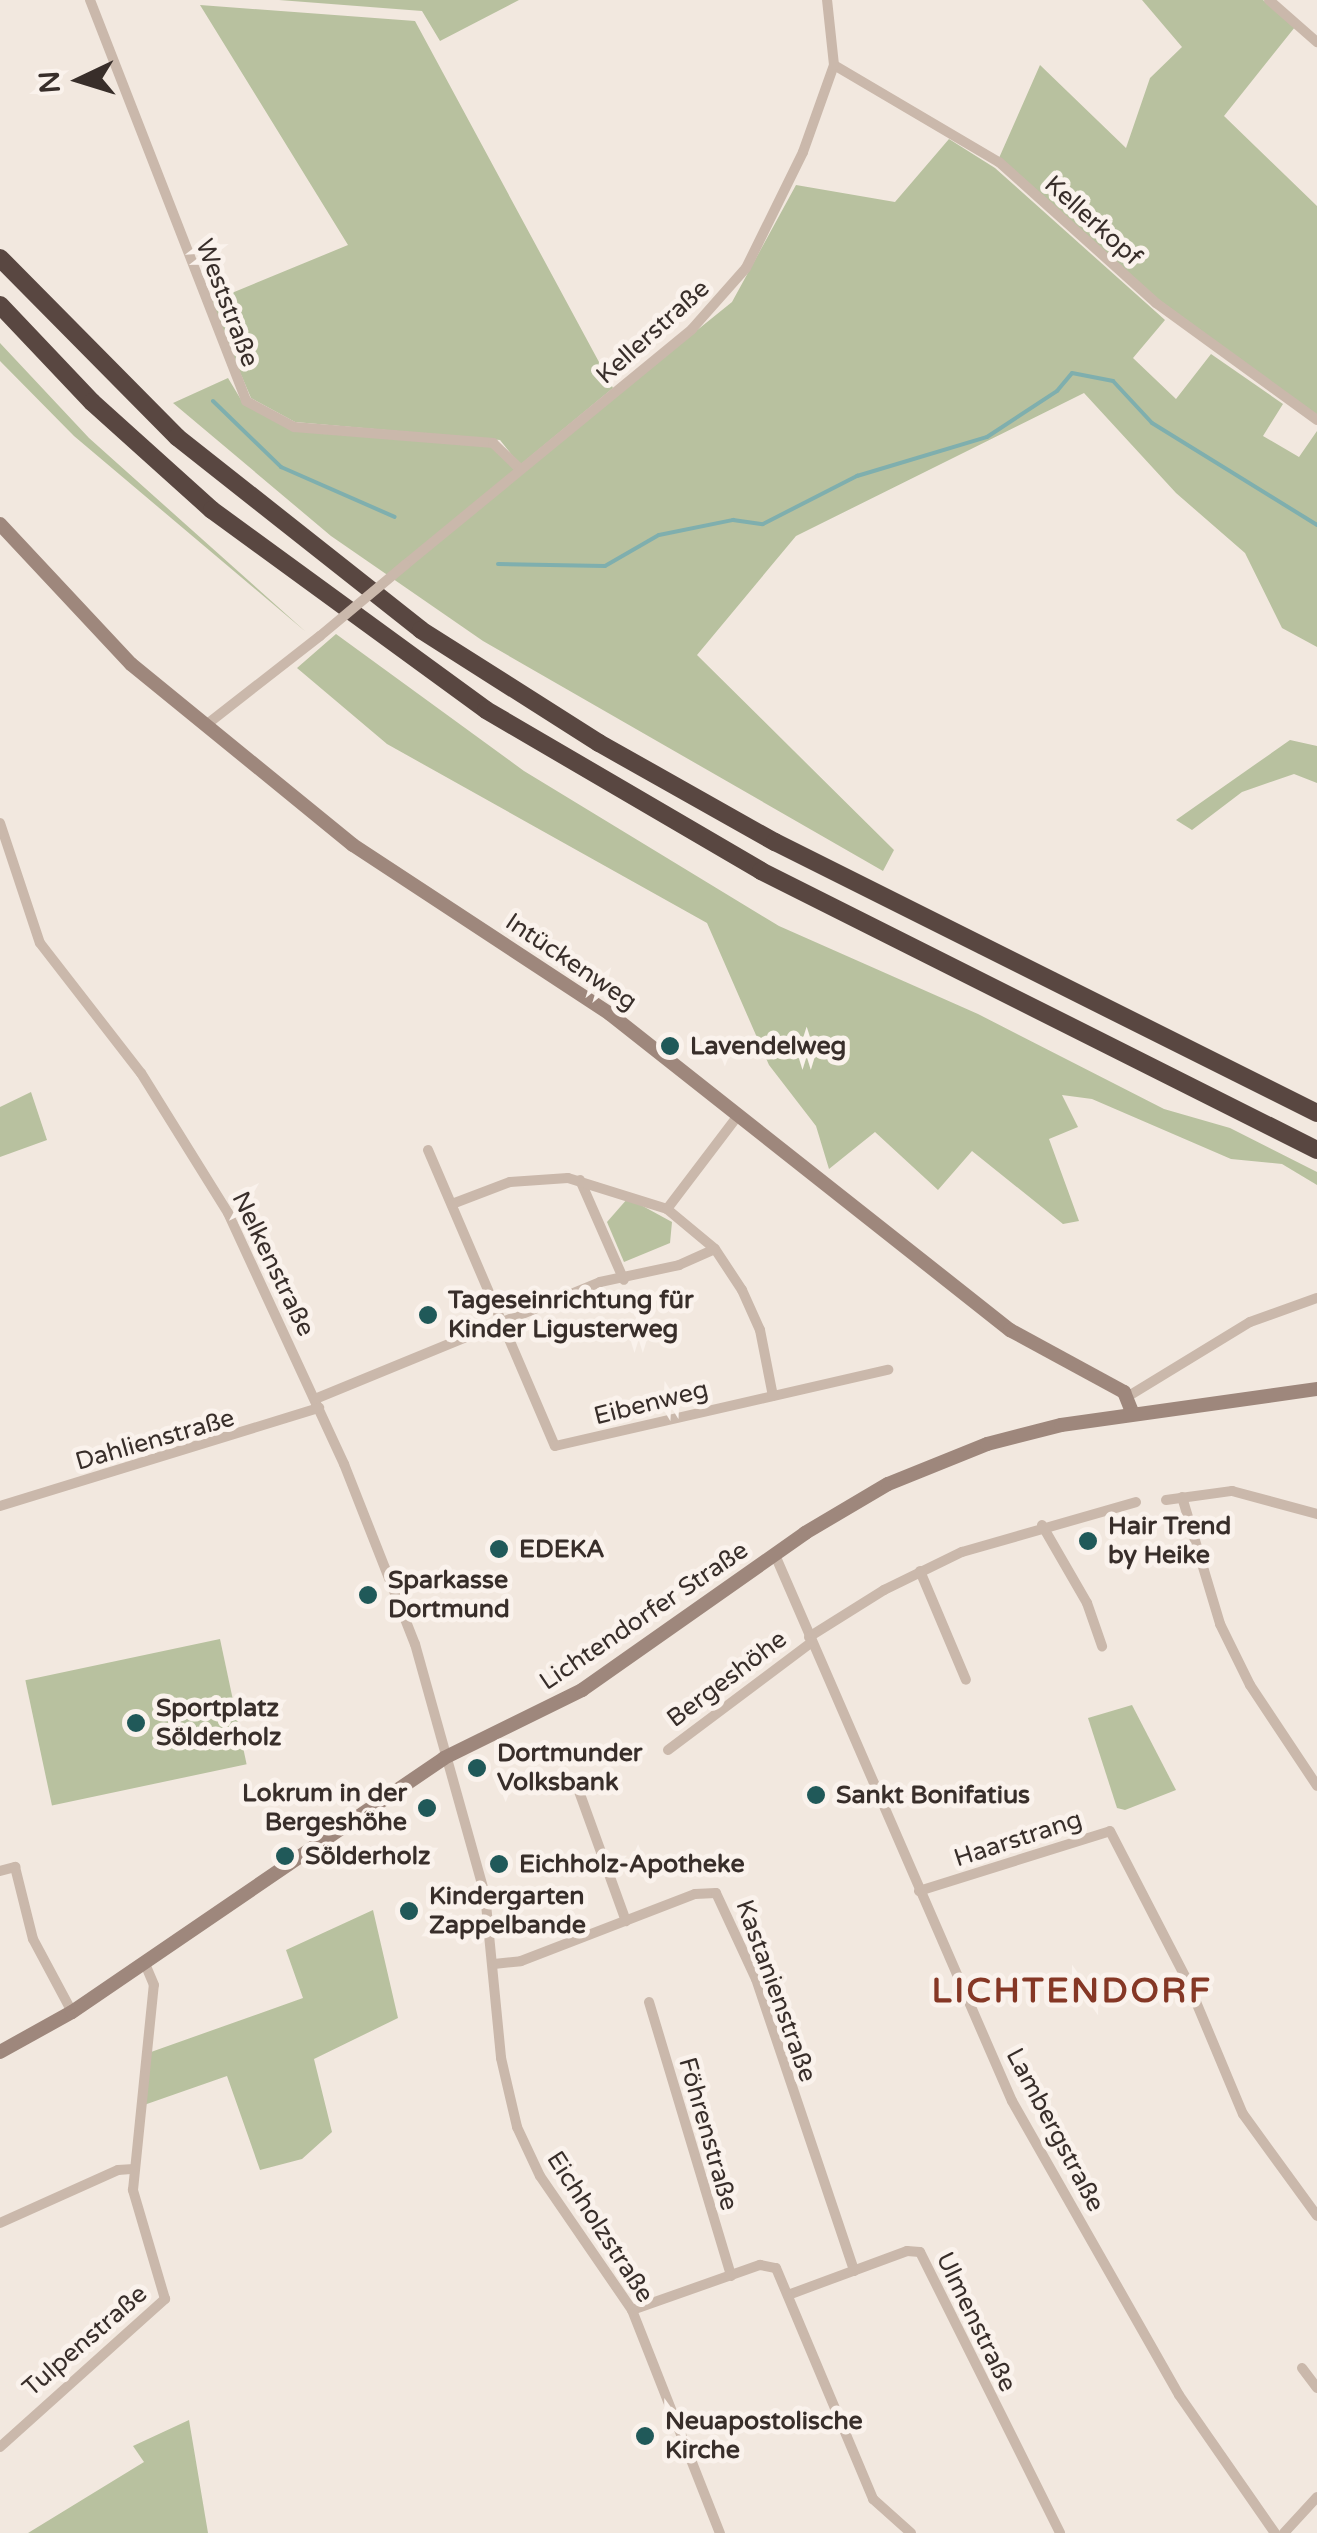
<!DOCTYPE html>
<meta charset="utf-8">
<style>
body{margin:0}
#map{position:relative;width:1317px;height:2533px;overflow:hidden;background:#f2e8df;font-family:"Varela Round",sans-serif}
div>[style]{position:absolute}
.green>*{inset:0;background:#b8c19f;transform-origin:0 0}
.stream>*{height:4px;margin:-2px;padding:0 2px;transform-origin:2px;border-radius:2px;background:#7fafae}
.street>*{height:10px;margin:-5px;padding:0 5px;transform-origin:5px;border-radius:5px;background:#cab8ab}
.secondary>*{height:14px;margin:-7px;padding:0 7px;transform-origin:7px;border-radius:7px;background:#9e877c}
.highway>*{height:18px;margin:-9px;padding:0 9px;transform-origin:9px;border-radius:9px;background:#594741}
.street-bridge>*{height:10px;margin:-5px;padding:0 5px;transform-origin:5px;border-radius:5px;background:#cab8ab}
.dots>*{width:28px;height:28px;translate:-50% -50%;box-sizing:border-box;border:5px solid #faf2ec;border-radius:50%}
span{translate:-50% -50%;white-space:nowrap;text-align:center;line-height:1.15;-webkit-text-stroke:10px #faf2ec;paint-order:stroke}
.street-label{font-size:25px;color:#382e2a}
.poi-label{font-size:25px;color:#382e2a;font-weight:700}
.left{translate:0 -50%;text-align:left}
.right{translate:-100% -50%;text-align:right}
.district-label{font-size:35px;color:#853725;font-weight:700;letter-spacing:2.5px}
.north{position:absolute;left:30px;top:30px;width:100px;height:100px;-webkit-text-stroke:8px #faf2ec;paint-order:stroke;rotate:266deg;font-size:28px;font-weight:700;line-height:40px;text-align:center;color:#382e2a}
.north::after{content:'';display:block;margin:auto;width:35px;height:45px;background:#382e2a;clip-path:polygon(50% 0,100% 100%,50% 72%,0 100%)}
</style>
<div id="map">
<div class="green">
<i style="clip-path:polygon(279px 0,519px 0,440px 41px,422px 11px)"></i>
<i style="clip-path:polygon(1142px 0,1263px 0,1295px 27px,1224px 116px,1317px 206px,1317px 416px,1158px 299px,999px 158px,1040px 65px,1126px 148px,1150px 78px,1182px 47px)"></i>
<i style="clip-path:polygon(200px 5px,415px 21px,613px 388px,520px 465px,500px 440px,295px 422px,251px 398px,210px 302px,348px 245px)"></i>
<i style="clip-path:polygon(949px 139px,995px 168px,1165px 320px,1133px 358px,1176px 399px,1211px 354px,1283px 404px,1263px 436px,1299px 457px,1317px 431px,1317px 647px,1282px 628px,1245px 553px,1176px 493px,1084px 393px,796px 536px,697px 655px,894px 850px,883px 871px,483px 641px,331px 536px,173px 403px,228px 378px,243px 403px,294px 431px,491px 446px,520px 473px,732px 302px,796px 185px,895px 202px)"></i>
<i style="clip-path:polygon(0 343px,89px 438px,306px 632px,74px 436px,0 361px)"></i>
<i style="clip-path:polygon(336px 634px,524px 771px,779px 926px,978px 1014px,1164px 1109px,1230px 1128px,1317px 1172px,1317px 1185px,1282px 1164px,1231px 1159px,1092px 1099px,1062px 1095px,1078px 1127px,1049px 1139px,1079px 1221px,1063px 1224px,972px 1151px,938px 1190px,875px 1132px,829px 1169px,816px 1126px,769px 1065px,707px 923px,387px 744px,297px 668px)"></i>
<i style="clip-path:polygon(1290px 740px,1317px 746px,1317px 783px,1294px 774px,1242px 792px,1192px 830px,1176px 820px)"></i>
<i style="clip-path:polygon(31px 1092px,47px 1140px,0 1157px,0 1107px)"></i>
<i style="clip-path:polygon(628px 1198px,672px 1222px,670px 1243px,624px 1262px,607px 1222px)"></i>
<i style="left:220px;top:1639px;width:128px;height:199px;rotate:78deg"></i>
<i style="clip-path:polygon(1132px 1705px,1176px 1790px,1125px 1810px,1117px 1808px,1088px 1718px)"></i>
<i style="clip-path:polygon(373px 1910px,398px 2018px,314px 2059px,332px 2132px,302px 2159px,260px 2170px,227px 2076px,144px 2105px,151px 2052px,303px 1998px,286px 1950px)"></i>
<i style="clip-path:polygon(189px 2420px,208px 2533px,28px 2533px,144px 2462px,133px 2446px)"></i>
</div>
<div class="stream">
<i style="left:213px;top:401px;width:95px;rotate:44.1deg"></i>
<i style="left:281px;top:467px;width:124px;rotate:23.7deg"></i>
<i style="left:498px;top:564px;width:107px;rotate:1.1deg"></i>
<i style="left:605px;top:566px;width:62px;rotate:-29.9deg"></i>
<i style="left:659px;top:535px;width:76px;rotate:-11.5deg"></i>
<i style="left:733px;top:520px;width:30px;rotate:8deg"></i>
<i style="left:763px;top:524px;width:106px;rotate:-27.1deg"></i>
<i style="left:857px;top:476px;width:136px;rotate:-16.7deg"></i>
<i style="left:987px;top:437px;width:84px;rotate:-33.3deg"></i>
<i style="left:1057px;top:391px;width:23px;rotate:-50deg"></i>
<i style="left:1072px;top:373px;width:42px;rotate:11deg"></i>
<i style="left:1113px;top:381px;width:57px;rotate:47.1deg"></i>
<i style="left:1152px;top:423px;width:194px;rotate:31.7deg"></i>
</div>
<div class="street">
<i style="left:90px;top:0;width:430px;rotate:68.7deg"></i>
<i style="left:246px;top:401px;width:55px;rotate:28.4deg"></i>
<i style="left:294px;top:427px;width:200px;rotate:4.6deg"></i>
<i style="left:493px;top:443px;width:37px;rotate:44deg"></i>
<i style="left:1269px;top:0;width:64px;rotate:41.2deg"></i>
<i style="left:834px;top:65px;width:191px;rotate:30.5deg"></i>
<i style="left:999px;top:162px;width:211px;rotate:41.9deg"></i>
<i style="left:1156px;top:303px;width:199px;rotate:36deg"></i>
<i style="left:405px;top:565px;width:372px;rotate:-39.4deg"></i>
<i style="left:692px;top:329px;width:81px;rotate:-48.5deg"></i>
<i style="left:746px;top:268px;width:129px;rotate:-63.8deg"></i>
<i style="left:803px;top:152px;width:92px;rotate:-70.4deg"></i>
<i style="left:834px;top:65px;width:65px;rotate:-96.1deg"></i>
<i style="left:206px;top:725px;width:145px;rotate:-38deg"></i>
<i style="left:0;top:823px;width:126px;rotate:71.6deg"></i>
<i style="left:40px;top:943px;width:165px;rotate:52.2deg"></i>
<i style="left:141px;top:1073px;width:165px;rotate:58.1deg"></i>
<i style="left:228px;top:1213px;width:277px;rotate:65.2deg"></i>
<i style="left:344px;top:1464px;width:193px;rotate:68.5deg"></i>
<i style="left:415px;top:1644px;width:260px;rotate:74.4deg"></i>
<i style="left:485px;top:1894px;width:165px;rotate:84.4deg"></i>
<i style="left:501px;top:2058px;width:71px;rotate:76.9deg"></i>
<i style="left:517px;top:2127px;width:54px;rotate:64.9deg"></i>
<i style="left:540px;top:2176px;width:163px;rotate:55.5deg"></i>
<i style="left:632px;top:2310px;width:240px;rotate:68.5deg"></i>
<i style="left:428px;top:1150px;width:322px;rotate:66.8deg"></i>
<i style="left:555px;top:1446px;width:342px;rotate:-12.9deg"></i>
<i style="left:580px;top:1180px;width:109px;rotate:66.3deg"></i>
<i style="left:452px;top:1204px;width:62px;rotate:-20.8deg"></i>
<i style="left:510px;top:1182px;width:58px;rotate:-3.9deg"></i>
<i style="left:568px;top:1178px;width:104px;rotate:17.4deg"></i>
<i style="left:667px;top:1209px;width:62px;rotate:39.8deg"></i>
<i style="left:715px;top:1249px;width:49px;rotate:56.6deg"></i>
<i style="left:742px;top:1290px;width:44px;rotate:65.8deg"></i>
<i style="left:760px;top:1330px;width:67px;rotate:78.9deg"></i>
<i style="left:667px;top:1209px;width:119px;rotate:-52.8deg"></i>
<i style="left:1127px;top:1397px;width:144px;rotate:-31.4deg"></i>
<i style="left:1250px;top:1322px;width:71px;rotate:-19.7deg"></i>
<i style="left:315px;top:1399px;width:308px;rotate:-22.3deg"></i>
<i style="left:600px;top:1282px;width:81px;rotate:-12.1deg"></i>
<i style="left:679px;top:1265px;width:39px;rotate:-24deg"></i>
<i style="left:1182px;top:1497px;width:133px;rotate:73.3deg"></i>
<i style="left:1220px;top:1624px;width:68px;rotate:63.8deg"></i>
<i style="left:1250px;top:1685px;width:121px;rotate:56.4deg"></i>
<i style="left:1166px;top:1500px;width:67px;rotate:-7.8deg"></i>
<i style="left:1232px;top:1491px;width:88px;rotate:15.1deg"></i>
<i style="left:0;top:1506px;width:334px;rotate:-17.1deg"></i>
<i style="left:1042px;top:1525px;width:90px;rotate:60deg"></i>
<i style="left:1087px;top:1603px;width:46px;rotate:70.8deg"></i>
<i style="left:775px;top:1555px;width:595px;rotate:66.54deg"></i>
<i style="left:1012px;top:2101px;width:338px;rotate:60.4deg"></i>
<i style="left:1179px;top:2395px;width:168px;rotate:55.2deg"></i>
<i style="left:920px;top:1571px;width:118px;rotate:67.1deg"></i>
<i style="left:809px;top:1637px;width:89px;rotate:-32.1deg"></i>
<i style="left:884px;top:1590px;width:87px;rotate:-26deg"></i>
<i style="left:962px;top:1552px;width:181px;rotate:-16deg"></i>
<i style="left:668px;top:1750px;width:180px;rotate:-36.9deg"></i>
<i style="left:576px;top:1783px;width:147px;rotate:70.1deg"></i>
<i style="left:0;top:1871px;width:16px;rotate:-15deg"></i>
<i style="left:15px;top:1867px;width:74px;rotate:76deg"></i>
<i style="left:33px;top:1939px;width:83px;rotate:61.9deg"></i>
<i style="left:919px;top:1891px;width:200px;rotate:-17.4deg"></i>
<i style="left:1110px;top:1831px;width:165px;rotate:62.7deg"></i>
<i style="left:1186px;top:1978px;width:147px;rotate:67.3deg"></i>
<i style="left:1243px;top:2114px;width:126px;rotate:54deg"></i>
<i style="left:494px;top:1964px;width:27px;rotate:-6deg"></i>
<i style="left:521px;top:1961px;width:186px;rotate:-21.1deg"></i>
<i style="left:695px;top:1894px;width:21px;rotate:-3deg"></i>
<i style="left:716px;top:1893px;width:95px;rotate:65.1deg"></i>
<i style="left:756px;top:1979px;width:308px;rotate:71.4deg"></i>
<i style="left:649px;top:2002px;width:286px;rotate:73.3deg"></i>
<i style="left:0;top:2223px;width:129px;rotate:-24.2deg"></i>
<i style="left:118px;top:2170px;width:16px;rotate:-4deg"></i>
<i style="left:788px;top:2295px;width:127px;rotate:-20.3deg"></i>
<i style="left:907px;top:2251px;width:13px;rotate:4deg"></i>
<i style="left:920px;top:2252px;width:314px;rotate:63.5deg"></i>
<i style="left:632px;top:2310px;width:136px;rotate:-19.4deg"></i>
<i style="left:760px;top:2265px;width:16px;rotate:11deg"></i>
<i style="left:776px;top:2268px;width:251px;rotate:67.2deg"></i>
<i style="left:873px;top:2499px;width:51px;rotate:41.8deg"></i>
<i style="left:1302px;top:2368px;width:25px;rotate:53deg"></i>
<i style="left:0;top:2447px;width:222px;rotate:-41.9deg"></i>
<i style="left:165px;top:2299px;width:114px;rotate:-106.4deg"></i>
<i style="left:133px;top:2190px;width:206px;rotate:-84.2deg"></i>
<i style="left:154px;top:1985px;width:25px;rotate:-113deg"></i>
<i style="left:1284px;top:2533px;width:49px;rotate:-47.5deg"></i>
</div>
<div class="secondary">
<i style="left:0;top:524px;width:192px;rotate:46.9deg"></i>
<i style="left:131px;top:664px;width:286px;rotate:39.2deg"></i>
<i style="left:353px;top:845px;width:308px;rotate:33.3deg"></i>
<i style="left:610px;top:1014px;width:510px;rotate:38.31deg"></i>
<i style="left:1010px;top:1330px;width:130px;rotate:28.5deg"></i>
<i style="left:1124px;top:1392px;width:22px;rotate:68deg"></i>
<i style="left:0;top:2052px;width:82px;rotate:-29.1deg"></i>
<i style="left:72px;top:2012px;width:450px;rotate:-34.3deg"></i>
<i style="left:444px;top:1758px;width:154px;rotate:-26.2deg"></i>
<i style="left:582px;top:1690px;width:273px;rotate:-35.1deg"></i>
<i style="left:805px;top:1533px;width:96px;rotate:-30.6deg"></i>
<i style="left:888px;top:1484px;width:107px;rotate:-22deg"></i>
<i style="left:987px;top:1444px;width:76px;rotate:-14.4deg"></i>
<i style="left:1061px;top:1425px;width:259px;rotate:-8deg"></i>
</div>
<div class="highway">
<i style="left:0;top:258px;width:252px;rotate:45.3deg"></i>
<i style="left:177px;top:437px;width:311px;rotate:38.3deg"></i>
<i style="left:421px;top:630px;width:211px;rotate:32.4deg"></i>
<i style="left:599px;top:743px;width:202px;rotate:29.4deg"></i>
<i style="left:775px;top:842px;width:606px;rotate:26.57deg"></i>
<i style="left:0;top:305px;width:134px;rotate:46.5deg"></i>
<i style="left:92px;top:402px;width:161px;rotate:42deg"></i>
<i style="left:212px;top:510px;width:339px;rotate:36.1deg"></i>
<i style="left:486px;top:710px;width:319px;rotate:30.3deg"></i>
<i style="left:761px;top:871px;width:622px;rotate:26.65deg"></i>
</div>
<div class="street-bridge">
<i style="left:320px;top:636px;width:111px;rotate:-39.9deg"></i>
</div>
<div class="dots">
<i style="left:670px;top:1046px;background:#205959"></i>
<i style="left:428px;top:1315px;background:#205959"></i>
<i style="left:1088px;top:1541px;background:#205959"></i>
<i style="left:499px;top:1549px;background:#205959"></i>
<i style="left:368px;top:1595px;background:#205959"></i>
<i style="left:136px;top:1723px;background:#205959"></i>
<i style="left:477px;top:1768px;background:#205959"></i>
<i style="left:816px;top:1795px;background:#205959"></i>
<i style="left:427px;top:1808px;background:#205959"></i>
<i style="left:285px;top:1856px;background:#205959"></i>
<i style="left:499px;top:1864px;background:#205959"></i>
<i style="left:409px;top:1911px;background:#205959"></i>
<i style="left:645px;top:2436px;background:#205959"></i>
</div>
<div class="street-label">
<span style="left:1093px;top:221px;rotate:42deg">Kellerkopf</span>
<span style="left:227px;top:303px;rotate:69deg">Weststraße</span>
<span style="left:653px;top:332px;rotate:-42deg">Kellerstraße</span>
<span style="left:571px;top:962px;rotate:34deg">Intückenweg</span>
<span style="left:273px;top:1264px;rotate:64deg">Nelkenstraße</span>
<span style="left:651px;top:1403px;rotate:-14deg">Eibenweg</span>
<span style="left:155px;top:1440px;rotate:-16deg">Dahlienstraße</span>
<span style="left:644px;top:1616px;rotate:-34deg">Lichtendorfer Straße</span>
<span style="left:727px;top:1679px;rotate:-37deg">Bergeshöhe</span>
<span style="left:1018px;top:1839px;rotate:-18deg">Haarstrang</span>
<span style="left:776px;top:1991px;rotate:70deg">Kastanienstraße</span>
<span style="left:1055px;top:2130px;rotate:62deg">Lambergstraße</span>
<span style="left:708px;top:2134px;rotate:74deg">Föhrenstraße</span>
<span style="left:600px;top:2227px;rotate:57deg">Eichholzstraße</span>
<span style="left:976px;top:2322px;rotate:64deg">Ulmenstraße</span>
<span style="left:85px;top:2341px;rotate:-41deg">Tulpenstraße</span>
</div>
<div class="poi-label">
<span class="left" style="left:690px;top:1046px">Lavendelweg</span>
<span class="left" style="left:448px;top:1315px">Tageseinrichtung für<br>Kinder Ligusterweg</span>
<span class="left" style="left:1108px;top:1541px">Hair Trend<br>by Heike</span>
<span class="left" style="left:519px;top:1549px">EDEKA</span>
<span class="left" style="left:388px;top:1595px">Sparkasse<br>Dortmund</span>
<span class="left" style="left:156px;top:1723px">Sportplatz<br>Sölderholz</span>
<span class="left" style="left:497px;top:1768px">Dortmunder<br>Volksbank</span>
<span class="right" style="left:407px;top:1808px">Lokrum in der<br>Bergeshöhe</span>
<span class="left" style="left:836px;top:1795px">Sankt Bonifatius</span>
<span class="left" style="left:305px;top:1856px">Sölderholz</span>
<span class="left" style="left:519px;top:1864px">Eichholz-Apotheke</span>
<span class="left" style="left:429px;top:1911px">Kindergarten<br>Zappelbande</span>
<span class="left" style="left:665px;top:2436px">Neuapostolische<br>Kirche</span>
</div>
<div class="district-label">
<span style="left:1072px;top:1991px">LICHTENDORF</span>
</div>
<div class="north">N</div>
</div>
